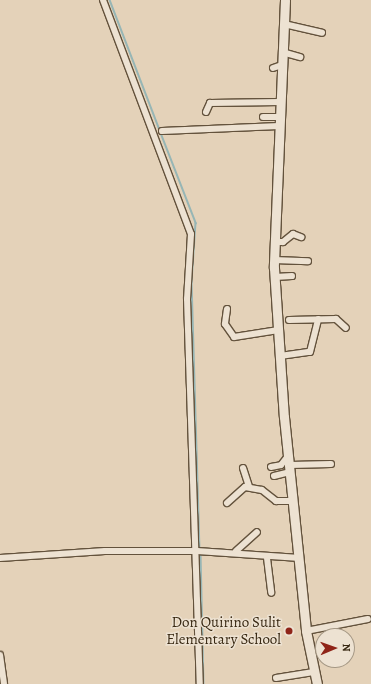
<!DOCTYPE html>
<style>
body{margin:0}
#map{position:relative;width:371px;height:684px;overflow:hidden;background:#e4d2b9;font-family:Alegreya,serif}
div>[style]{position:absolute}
.stream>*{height:1.5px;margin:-0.75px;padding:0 0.75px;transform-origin:0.75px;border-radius:0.75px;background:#97b6b5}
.roads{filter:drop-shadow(1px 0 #63523c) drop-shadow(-1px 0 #63523c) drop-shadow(0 1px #63523c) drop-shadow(0 -1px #63523c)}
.street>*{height:6px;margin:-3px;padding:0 3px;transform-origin:3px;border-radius:3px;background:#ede2d2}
.secondary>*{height:9px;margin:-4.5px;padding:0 4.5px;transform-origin:4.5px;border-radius:4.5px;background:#ede2d2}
.dots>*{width:11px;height:11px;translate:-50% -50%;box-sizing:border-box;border:2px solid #ede2d2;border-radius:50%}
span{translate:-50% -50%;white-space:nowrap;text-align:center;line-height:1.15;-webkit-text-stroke:3px #ede2d2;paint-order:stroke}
.poi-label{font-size:15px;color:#382812}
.right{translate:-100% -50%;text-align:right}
.north{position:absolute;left:315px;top:628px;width:40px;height:40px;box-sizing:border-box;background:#ede2d2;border:1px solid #a59885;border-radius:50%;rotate:88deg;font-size:11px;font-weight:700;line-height:16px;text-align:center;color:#382812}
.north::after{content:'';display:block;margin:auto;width:14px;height:18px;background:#8f2418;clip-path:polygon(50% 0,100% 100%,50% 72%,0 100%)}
</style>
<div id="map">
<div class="stream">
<i style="left:110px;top:0;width:139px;rotate:69deg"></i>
<i style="left:161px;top:133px;width:97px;rotate:68.7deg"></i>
<i style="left:196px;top:223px;width:59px;rotate:93.9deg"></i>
<i style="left:192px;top:282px;width:268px;rotate:88.3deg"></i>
<i style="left:201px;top:554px;width:130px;rotate:88.7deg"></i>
</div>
<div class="roads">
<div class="street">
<i style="left:103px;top:0;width:250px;rotate:69.4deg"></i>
<i style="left:191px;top:234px;width:65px;rotate:93.5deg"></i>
<i style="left:187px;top:299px;width:385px;rotate:88.1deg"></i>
<i style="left:284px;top:24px;width:39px;rotate:13deg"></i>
<i style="left:282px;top:52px;width:19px;rotate:16deg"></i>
<i style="left:273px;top:68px;width:9px;rotate:-18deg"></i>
<i style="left:206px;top:112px;width:10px;rotate:-66deg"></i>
<i style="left:210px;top:103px;width:70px;rotate:-0.8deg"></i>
<i style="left:263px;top:117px;width:16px"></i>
<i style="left:162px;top:131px;width:117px;rotate:-2.4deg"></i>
<i style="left:274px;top:242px;width:9px"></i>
<i style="left:283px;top:242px;width:13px;rotate:-39deg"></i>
<i style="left:293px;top:234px;width:9px;rotate:21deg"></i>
<i style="left:274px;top:260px;width:34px;rotate:2deg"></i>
<i style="left:275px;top:277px;width:17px;rotate:-3deg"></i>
<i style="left:227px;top:309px;width:15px;rotate:98deg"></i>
<i style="left:225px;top:324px;width:16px;rotate:55deg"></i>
<i style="left:234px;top:337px;width:45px;rotate:-9deg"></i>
<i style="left:289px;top:320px;width:47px;rotate:-1.2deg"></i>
<i style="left:336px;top:319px;width:13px;rotate:42deg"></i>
<i style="left:280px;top:356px;width:30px;rotate:-8deg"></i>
<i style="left:310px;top:352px;width:34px;rotate:-76deg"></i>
<i style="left:290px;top:465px;width:41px;rotate:-1.4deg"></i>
<i style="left:271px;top:467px;width:10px;rotate:-11deg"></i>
<i style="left:281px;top:465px;width:11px;rotate:-52deg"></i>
<i style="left:243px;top:468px;width:20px;rotate:72deg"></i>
<i style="left:274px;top:476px;width:16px;rotate:-14deg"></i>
<i style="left:227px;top:503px;width:24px;rotate:-42deg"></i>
<i style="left:245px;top:487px;width:17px;rotate:10deg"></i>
<i style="left:262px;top:490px;width:18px;rotate:38deg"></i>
<i style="left:276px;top:501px;width:18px"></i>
<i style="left:236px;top:551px;width:28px;rotate:-42deg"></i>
<i style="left:0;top:558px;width:105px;rotate:-3.8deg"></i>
<i style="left:105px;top:551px;width:92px"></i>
<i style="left:197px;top:551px;width:103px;rotate:3.9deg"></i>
<i style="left:267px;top:558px;width:35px;rotate:83deg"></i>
<i style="left:306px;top:631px;width:63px;rotate:-11deg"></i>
<i style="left:0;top:655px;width:29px;rotate:82deg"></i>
<i style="left:276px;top:678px;width:38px;rotate:-9deg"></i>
</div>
<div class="secondary">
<i style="left:285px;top:0;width:268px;rotate:92.4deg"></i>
<i style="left:274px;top:268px;width:149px;rotate:86.2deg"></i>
<i style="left:284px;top:417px;width:215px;rotate:84.1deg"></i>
<i style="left:306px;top:631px;width:54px;rotate:78.3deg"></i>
</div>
</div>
<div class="dots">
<i style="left:289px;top:631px;background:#8f2418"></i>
</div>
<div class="poi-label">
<span class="right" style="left:281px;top:631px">Don Quirino Sulit<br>Elementary School</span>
</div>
<div class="north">N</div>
</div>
